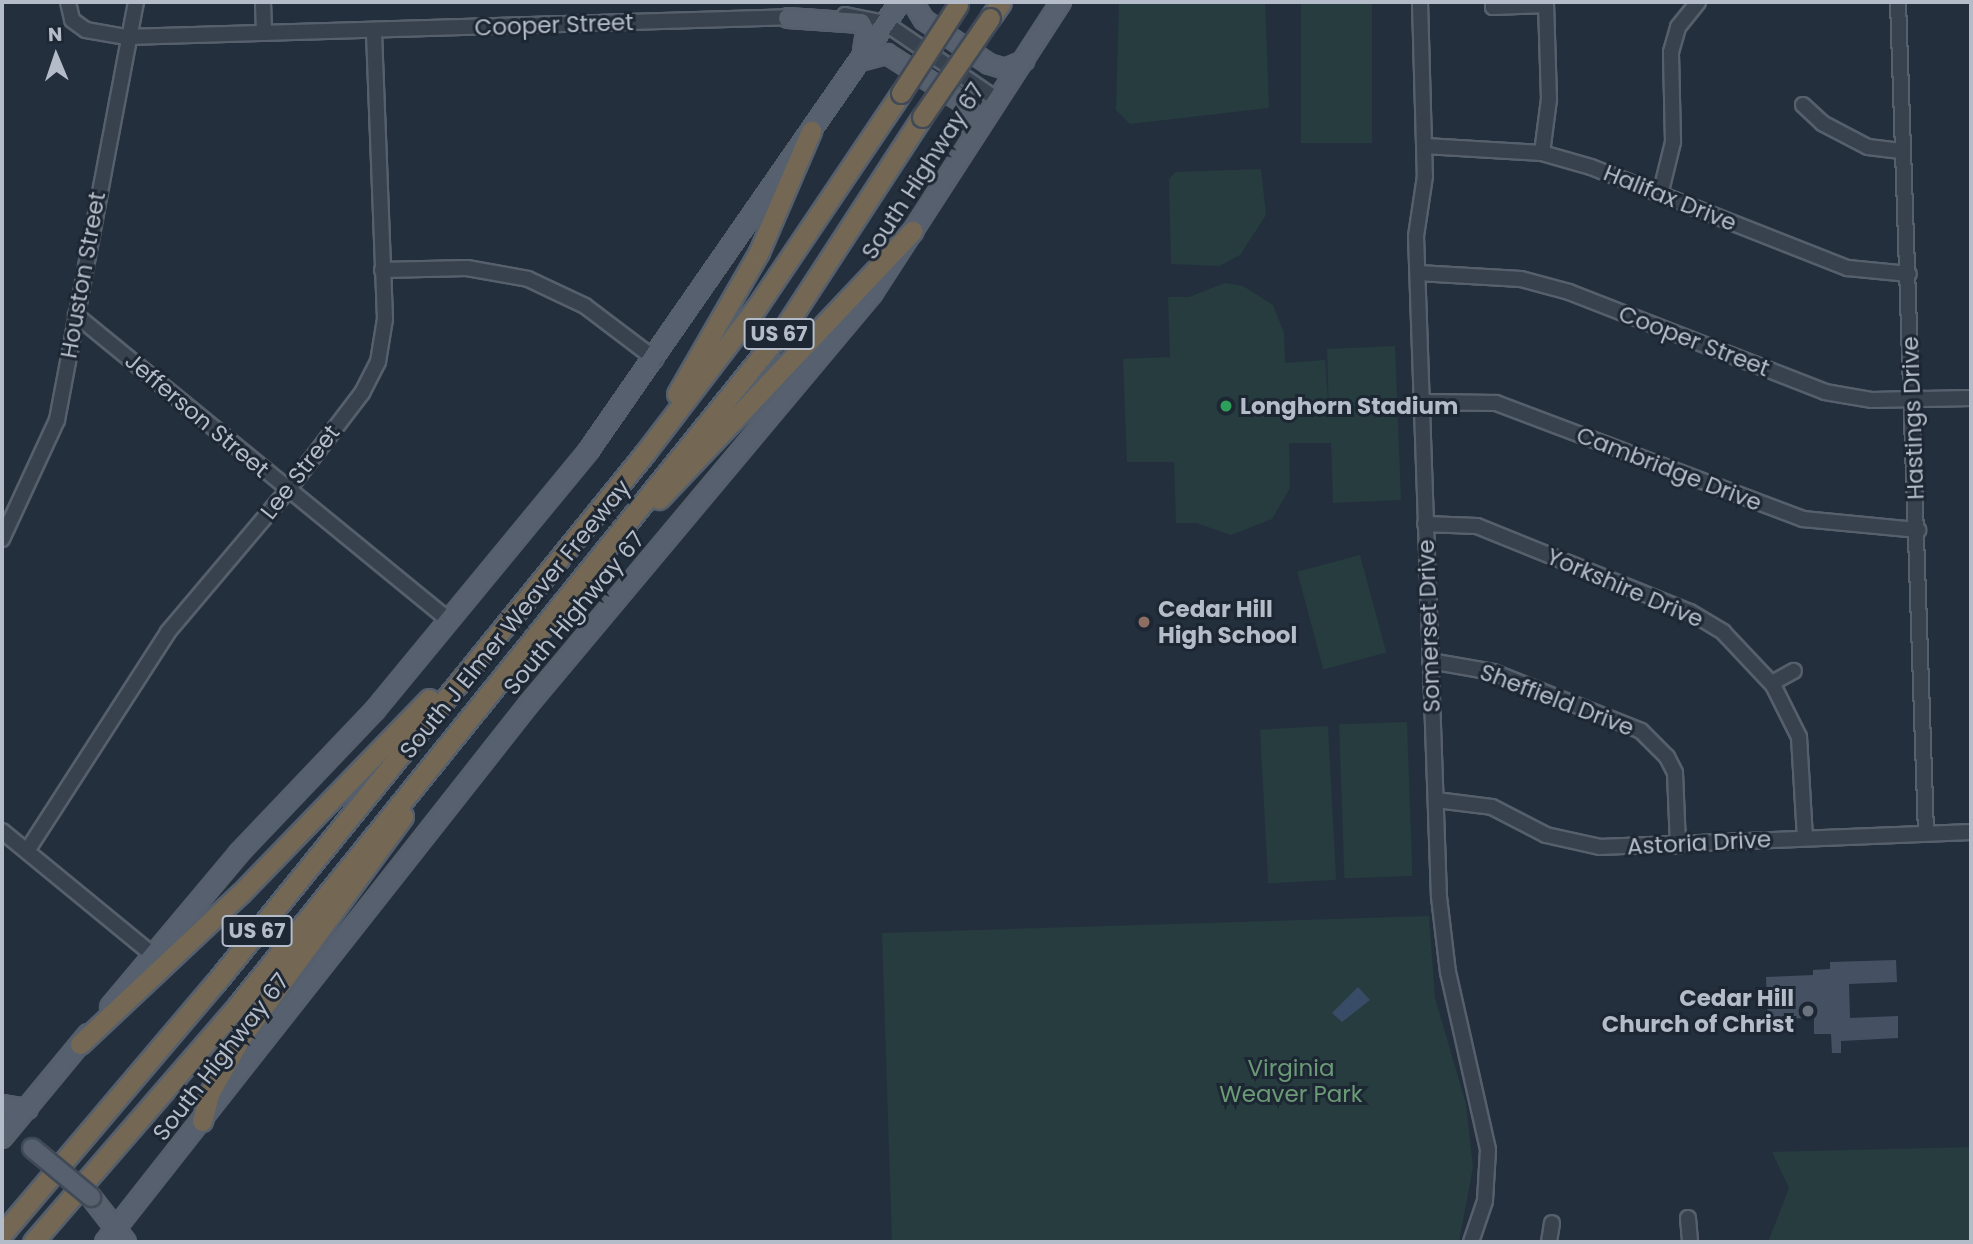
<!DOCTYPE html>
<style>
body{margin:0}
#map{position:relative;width:1973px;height:1244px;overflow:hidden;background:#242f3e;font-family:Poppins,sans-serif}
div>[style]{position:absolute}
.green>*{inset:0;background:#263c3f;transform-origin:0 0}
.water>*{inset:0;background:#394c67}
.building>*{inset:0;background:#455162}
.roads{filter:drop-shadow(2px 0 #565f6c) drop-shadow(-2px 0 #565f6c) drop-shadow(0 2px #565f6c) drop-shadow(0 -2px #565f6c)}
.minor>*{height:14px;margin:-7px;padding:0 7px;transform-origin:7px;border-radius:7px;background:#38414e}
.major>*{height:18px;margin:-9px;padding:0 9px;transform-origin:9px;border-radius:9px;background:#56606e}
.highway>*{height:19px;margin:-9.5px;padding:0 9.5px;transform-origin:9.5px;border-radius:9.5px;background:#746855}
.bridges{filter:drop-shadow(2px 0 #414a57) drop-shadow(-2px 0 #414a57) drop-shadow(0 2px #414a57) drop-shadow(0 -2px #414a57)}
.major-bridge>*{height:18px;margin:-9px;padding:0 9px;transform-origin:9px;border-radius:9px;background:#56606e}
.highway-bridge>*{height:19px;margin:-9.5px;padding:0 9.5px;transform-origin:9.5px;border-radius:9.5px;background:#746855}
.dots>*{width:19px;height:19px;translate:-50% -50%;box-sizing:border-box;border:4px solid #1d2633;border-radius:50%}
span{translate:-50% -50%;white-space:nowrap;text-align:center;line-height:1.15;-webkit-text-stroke:6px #1d2633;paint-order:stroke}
.shield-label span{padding:2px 5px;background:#1d2633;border:2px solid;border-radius:5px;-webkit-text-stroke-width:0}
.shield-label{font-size:21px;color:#b4bcc9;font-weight:700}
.street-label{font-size:23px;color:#b4bcc9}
.poi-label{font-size:23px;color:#b4bcc9;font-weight:700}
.left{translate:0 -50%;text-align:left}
.right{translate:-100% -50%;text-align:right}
.park-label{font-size:23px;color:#6b9a76}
.frame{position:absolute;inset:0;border:4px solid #b4bcc9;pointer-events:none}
.north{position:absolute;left:21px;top:21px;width:70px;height:70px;-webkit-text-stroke:5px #1d2633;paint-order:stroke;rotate:358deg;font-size:19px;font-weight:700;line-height:28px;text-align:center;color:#b4bcc9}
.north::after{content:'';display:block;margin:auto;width:24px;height:32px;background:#b4bcc9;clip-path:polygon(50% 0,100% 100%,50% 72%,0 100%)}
</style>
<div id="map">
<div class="green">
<i style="clip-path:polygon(1119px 2px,1265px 2px,1269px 108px,1130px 124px,1116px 110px)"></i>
<i style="left:1301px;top:2px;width:71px;height:141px"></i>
<i style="clip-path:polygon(1261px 169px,1266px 215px,1240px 255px,1219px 266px,1171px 264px,1169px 179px,1175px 172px)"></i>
<i style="clip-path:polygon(1225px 283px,1243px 286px,1273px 305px,1284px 333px,1285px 363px,1325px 360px,1329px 414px,1327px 349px,1395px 346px,1401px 500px,1333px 503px,1331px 443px,1289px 443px,1290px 488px,1272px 519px,1231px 535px,1196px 523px,1176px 523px,1174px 462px,1127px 462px,1123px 359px,1170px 357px,1168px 297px,1189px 297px)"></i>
<i style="left:1360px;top:555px;width:101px;height:65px;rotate:75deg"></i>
<i style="left:1407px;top:722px;width:154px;height:68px;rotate:88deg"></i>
<i style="left:1328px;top:726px;width:154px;height:68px;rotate:87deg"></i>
<i style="clip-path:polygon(1429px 916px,1435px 998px,1466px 1104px,1473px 1167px,1459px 1242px,892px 1242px,882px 933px)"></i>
<i style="clip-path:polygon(1971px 1147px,1971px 1242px,1768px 1242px,1789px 1188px,1772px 1152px)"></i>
</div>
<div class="water">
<i style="clip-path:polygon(1358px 987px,1370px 1000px,1342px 1022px,1332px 1013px)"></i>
</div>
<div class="building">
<i style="clip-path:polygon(1896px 960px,1897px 982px,1849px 984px,1850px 1018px,1898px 1016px,1898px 1038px,1841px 1041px,1841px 1053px,1832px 1053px,1831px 1034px,1814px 1034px,1814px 1018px,1768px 1019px,1766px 977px,1813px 975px,1813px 970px,1830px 969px,1830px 962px)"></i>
</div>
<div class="roads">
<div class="minor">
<i style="left:68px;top:2px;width:18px;rotate:77deg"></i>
<i style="left:72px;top:20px;width:17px;rotate:36deg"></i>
<i style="left:86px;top:30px;width:41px;rotate:9.9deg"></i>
<i style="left:126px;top:37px;width:671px;rotate:-1.71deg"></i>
<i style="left:263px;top:2px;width:31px;rotate:88deg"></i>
<i style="left:1420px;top:2px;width:174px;rotate:88.4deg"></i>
<i style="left:1425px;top:176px;width:61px;rotate:98.5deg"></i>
<i style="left:1416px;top:236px;width:661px;rotate:88.01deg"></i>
<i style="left:1439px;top:897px;width:76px;rotate:83.2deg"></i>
<i style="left:1448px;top:972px;width:182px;rotate:77.3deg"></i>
<i style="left:1488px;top:1150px;width:51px;rotate:93.4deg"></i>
<i style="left:1485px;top:1201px;width:43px;rotate:108.9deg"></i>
<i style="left:1493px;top:2px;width:5px;rotate:90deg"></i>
<i style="left:1493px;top:7px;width:53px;rotate:-2.2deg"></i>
<i style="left:1898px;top:2px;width:832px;rotate:88.07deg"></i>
<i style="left:845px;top:15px;width:41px;rotate:11.3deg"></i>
<i style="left:885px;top:23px;width:137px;rotate:34.3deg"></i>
<i style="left:1803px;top:105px;width:26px;rotate:43deg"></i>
<i style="left:1822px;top:123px;width:52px;rotate:27.6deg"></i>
<i style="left:1868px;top:147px;width:33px;rotate:7deg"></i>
<i style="left:1425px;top:146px;width:117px;rotate:3.4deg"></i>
<i style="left:1542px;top:153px;width:51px;rotate:15.9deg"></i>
<i style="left:1591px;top:167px;width:276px;rotate:21.5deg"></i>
<i style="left:1848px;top:268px;width:61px;rotate:5.6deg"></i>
<i style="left:1542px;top:153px;width:54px;rotate:-82.6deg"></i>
<i style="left:1549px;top:99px;width:97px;rotate:-91.8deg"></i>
<i style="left:1660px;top:195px;width:55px;rotate:-76.2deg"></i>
<i style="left:1673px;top:142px;width:90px;rotate:-91.3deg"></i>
<i style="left:1671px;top:52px;width:26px;rotate:-74deg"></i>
<i style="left:1678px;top:27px;width:32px;rotate:-51deg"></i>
<i style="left:382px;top:270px;width:85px;rotate:-1.3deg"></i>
<i style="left:467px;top:268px;width:62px;rotate:10.2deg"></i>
<i style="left:528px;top:279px;width:63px;rotate:25.3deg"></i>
<i style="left:585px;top:306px;width:88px;rotate:37.1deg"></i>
<i style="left:1418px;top:273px;width:103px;rotate:3.3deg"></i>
<i style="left:1521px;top:279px;width:50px;rotate:15.2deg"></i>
<i style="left:1569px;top:292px;width:275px;rotate:21.3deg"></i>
<i style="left:1825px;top:392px;width:48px;rotate:9.7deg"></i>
<i style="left:1872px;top:400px;width:99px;rotate:-1.2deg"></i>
<i style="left:76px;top:315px;width:482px;rotate:39.3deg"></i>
<i style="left:1422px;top:402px;width:74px;rotate:0.8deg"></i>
<i style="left:1496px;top:403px;width:328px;rotate:20.7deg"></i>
<i style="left:1803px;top:519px;width:116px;rotate:5.5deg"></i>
<i style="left:1425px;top:524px;width:52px;rotate:2.2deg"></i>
<i style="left:1477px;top:526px;width:230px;rotate:22deg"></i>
<i style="left:1690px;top:612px;width:39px;rotate:31deg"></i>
<i style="left:1723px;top:632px;width:73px;rotate:46.7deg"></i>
<i style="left:1773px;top:685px;width:58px;rotate:63.4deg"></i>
<i style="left:1799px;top:737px;width:100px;rotate:86.6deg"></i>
<i style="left:2px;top:539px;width:131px;rotate:-65.2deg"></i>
<i style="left:57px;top:420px;width:425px;rotate:-79.3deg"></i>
<i style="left:1430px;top:661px;width:64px;rotate:9.9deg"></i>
<i style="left:1493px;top:672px;width:159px;rotate:21.7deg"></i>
<i style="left:1641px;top:731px;width:37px;rotate:45deg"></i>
<i style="left:1667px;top:757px;width:18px;rotate:63deg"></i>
<i style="left:1675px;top:773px;width:73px;rotate:87.6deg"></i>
<i style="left:1772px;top:683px;width:25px;rotate:-29deg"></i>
<i style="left:1436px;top:800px;width:56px;rotate:7.1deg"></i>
<i style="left:1492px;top:807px;width:61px;rotate:27.4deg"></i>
<i style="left:1546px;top:835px;width:55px;rotate:12.5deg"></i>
<i style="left:1600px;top:847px;width:371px;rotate:-2.3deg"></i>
<i style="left:2px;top:831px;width:195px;rotate:39.4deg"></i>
<i style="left:27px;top:851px;width:260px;rotate:-57.2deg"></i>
<i style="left:168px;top:632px;width:186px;rotate:-49.8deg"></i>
<i style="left:288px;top:490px;width:122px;rotate:-52.7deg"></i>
<i style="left:362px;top:393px;width:35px;rotate:-63deg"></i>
<i style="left:378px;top:362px;width:44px;rotate:-80.8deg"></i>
<i style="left:385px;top:319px;width:288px;rotate:-92.2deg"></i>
<i style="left:1688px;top:1218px;width:24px;rotate:85deg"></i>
<i style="left:1549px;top:1242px;width:19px;rotate:-81deg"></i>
</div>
<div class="major">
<i style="left:913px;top:2px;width:21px;rotate:59deg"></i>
<i style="left:924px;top:20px;width:78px;rotate:34.1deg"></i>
<i style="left:989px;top:64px;width:17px;rotate:17deg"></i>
<i style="left:1005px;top:69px;width:21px;rotate:-23deg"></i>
<i style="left:788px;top:18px;width:73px;rotate:3.9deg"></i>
<i style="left:861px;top:23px;width:10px;rotate:61deg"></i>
<i style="left:866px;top:32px;width:19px;rotate:99deg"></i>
<i style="left:860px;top:61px;width:28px;rotate:-15deg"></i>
<i style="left:887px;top:54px;width:89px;rotate:32.6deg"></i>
<i style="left:962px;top:102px;width:14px;rotate:51deg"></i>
<i style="left:971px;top:113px;width:24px;rotate:85deg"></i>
<i style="left:110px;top:1007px;width:201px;rotate:-50deg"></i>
<i style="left:239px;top:853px;width:197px;rotate:-46.4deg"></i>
<i style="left:375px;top:710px;width:337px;rotate:-50.5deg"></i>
<i style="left:589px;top:450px;width:545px;rotate:-55.23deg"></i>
<i style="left:2px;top:1105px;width:26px;rotate:9deg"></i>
<i style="left:2px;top:1138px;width:135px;rotate:-50.4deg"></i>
<i style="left:91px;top:1197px;width:57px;rotate:52.1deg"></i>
<i style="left:105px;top:1242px;width:684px;rotate:-51.77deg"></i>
<i style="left:528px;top:705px;width:536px;rotate:-50.07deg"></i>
<i style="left:872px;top:294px;width:348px;rotate:-57.1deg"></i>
</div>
<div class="highway">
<i style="left:990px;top:18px;width:19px;rotate:-55deg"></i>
<i style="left:677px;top:394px;width:164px;rotate:-60deg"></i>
<i style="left:759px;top:252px;width:132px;rotate:-66.7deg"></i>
<i style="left:659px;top:499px;width:369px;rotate:-46.6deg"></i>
<i style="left:80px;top:1044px;width:221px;rotate:-43.2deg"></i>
<i style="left:241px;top:893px;width:270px;rotate:-45.9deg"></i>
<i style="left:202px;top:1121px;width:30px;rotate:-75deg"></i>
<i style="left:210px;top:1092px;width:61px;rotate:-60.5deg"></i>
<i style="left:240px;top:1039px;width:276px;rotate:-53.8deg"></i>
<i style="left:2px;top:1234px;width:331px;rotate:-49.7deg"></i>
<i style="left:216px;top:982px;width:681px;rotate:-50.96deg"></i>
<i style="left:645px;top:453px;width:183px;rotate:-52.6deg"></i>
<i style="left:756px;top:308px;width:259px;rotate:-56deg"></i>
<i style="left:33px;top:1242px;width:313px;rotate:-49.1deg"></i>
<i style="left:238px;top:1005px;width:871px;rotate:-51.1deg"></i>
<i style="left:785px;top:327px;width:251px;rotate:-56.9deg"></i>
</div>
</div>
<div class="bridges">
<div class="major-bridge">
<i style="left:32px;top:1148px;width:77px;rotate:39.7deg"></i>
</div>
<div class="highway-bridge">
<i style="left:901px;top:93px;width:105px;rotate:-57.1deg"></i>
<i style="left:922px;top:117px;width:120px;rotate:-55.5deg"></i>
</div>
</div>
<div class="dots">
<i style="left:1226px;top:406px;background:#2e9e5b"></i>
<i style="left:1144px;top:622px;background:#8d6e63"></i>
<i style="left:1808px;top:1011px;background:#6b7280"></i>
</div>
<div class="shield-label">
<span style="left:779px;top:334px">US 67</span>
<span style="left:257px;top:931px">US 67</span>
</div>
<div class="street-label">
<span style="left:554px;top:25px;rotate:-2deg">Cooper Street</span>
<span style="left:923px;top:171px;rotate:-57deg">South Highway 67</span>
<span style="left:1670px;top:198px;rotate:22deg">Halifax Drive</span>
<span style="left:83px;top:275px;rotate:-80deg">Houston Street</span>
<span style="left:1694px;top:341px;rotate:21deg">Cooper Street</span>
<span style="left:197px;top:415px;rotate:40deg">Jefferson Street</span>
<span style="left:1913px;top:418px;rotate:-92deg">Hastings Drive</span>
<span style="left:1669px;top:469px;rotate:21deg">Cambridge Drive</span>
<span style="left:300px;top:472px;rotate:-52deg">Lee Street</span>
<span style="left:1625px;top:588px;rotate:23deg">Yorkshire Drive</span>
<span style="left:574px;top:613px;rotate:-50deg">South Highway 67</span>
<span style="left:515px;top:619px;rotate:-51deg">South J Elmer Weaver Freeway</span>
<span style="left:1429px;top:626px;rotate:-92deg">Somerset Drive</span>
<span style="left:1557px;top:700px;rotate:21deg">Sheffield Drive</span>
<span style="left:1699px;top:843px;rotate:-3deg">Astoria Drive</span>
<span style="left:221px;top:1057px;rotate:-52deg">South Highway 67</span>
</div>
<div class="poi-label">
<span class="left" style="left:1240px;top:406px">Longhorn Stadium</span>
<span class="left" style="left:1158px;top:622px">Cedar Hill<br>High School</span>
<span class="right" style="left:1794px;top:1011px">Cedar Hill<br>Church of Christ</span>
</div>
<div class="park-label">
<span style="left:1291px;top:1081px">Virginia<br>Weaver Park</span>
</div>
<div class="frame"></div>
<div class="north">N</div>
</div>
